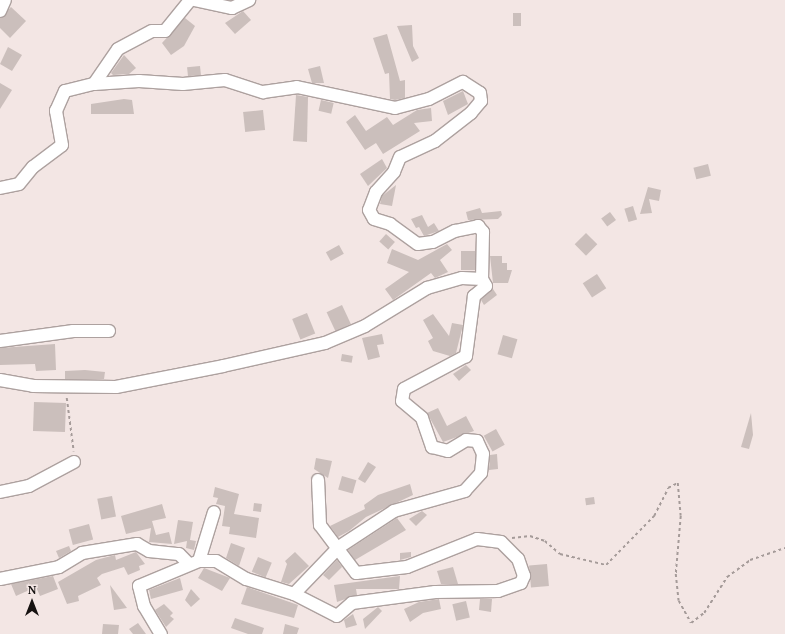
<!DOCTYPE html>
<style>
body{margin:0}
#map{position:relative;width:785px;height:634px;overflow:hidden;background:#f3e6e4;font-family:"Noto Serif",serif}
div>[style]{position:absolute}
.building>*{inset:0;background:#cbbfbc;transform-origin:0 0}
.path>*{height:1.5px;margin-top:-0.75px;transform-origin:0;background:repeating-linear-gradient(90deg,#a59b99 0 3px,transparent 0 6px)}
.roads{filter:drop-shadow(1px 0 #ada19f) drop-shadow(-1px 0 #ada19f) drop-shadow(0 1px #ada19f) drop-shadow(0 -1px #ada19f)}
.minor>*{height:12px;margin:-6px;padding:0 6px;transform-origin:6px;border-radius:6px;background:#fff}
span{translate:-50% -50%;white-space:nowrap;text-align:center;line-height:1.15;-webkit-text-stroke:4px #f3e6e4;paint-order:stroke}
.north{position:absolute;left:12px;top:582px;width:40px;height:40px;-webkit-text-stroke:3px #f3e6e4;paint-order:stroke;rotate:0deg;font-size:11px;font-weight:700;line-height:16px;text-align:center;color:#161211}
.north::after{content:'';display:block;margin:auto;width:14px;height:18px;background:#161211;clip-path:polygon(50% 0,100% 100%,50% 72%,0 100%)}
</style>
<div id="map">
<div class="building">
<i style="clip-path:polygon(11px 7px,26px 21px,10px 38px,0 28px,0 18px)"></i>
<i style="clip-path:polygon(243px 11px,251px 20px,235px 34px,225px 23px)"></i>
<i style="left:513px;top:13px;width:8px;height:13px"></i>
<i style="clip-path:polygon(185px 18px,195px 26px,184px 46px,171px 55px,162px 43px)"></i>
<i style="clip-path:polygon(412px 25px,413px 46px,419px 58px,412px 62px,397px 26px)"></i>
<i style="clip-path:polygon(387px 34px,400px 81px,405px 80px,405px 98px,395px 100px,390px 99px,389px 73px,385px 74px,373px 38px)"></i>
<i style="clip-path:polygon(8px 47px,22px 55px,12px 71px,0 64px)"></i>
<i style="clip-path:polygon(124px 55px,136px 68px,129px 74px,113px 75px,111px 73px)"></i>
<i style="left:200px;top:66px;width:9px;height:13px;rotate:84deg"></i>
<i style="clip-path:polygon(320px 66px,324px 83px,312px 83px,308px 69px)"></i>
<i style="clip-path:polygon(0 83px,12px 90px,0 109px)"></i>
<i style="clip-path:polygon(463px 91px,468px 104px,448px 115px,443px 101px)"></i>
<i style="clip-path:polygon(296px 95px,308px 97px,307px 142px,293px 141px)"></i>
<i style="clip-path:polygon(124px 99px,132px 100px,134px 114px,91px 114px,91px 104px)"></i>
<i style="left:321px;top:100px;width:13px;height:11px;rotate:13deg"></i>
<i style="clip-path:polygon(431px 108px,432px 121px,414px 123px,420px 131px,383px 154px,376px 143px,365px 150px,346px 122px,355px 115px,366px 131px,387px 117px,393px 125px,417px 110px)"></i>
<i style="left:263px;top:110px;width:20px;height:20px;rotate:84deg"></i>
<i style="clip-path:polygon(382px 159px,387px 168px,368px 186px,360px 174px)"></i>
<i style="left:708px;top:164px;width:12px;height:15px;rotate:76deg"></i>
<i style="clip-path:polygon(396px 185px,392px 206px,380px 204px,382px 196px)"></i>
<i style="clip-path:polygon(648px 187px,661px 190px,659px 201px,649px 199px,652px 213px,640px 214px)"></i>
<i style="left:633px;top:206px;width:14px;height:9px;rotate:73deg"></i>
<i style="clip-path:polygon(480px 208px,482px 213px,501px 211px,502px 215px,498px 219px,468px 220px,466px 212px)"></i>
<i style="left:610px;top:212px;width:10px;height:11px;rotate:53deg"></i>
<i style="clip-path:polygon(422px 215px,428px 227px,434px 223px,439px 231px,424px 236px,419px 227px,416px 228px,411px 219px)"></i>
<i style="left:586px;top:233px;width:16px;height:16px;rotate:45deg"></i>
<i style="left:386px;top:234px;width:12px;height:10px;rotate:42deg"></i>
<i style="clip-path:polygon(447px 244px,452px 250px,440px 260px,448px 272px,435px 278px,431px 273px,393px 300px,385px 289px,409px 272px,387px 263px,392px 249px,418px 260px)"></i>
<i style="left:339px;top:245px;width:10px;height:15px;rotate:61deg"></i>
<i style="left:475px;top:251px;width:19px;height:14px;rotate:90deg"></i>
<i style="clip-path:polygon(490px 256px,502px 256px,502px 263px,507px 263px,507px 270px,512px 270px,508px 283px,493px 283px)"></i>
<i style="left:597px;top:274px;width:17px;height:17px;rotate:57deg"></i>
<i style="clip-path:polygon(493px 289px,497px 295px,484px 305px,481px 300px)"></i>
<i style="left:342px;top:305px;width:21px;height:17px;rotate:65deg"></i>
<i style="left:307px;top:313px;width:22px;height:16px;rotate:68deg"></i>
<i style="clip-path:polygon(433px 314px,449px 336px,452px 323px,463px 325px,456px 353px,450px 356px,433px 351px,428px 341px,433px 338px,423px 320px)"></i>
<i style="clip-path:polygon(382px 334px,384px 344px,377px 345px,380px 357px,368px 360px,362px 338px)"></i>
<i style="left:503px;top:335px;width:15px;height:20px;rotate:16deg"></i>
<i style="clip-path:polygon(55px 344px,56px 370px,36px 371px,35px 364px,0 365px,0 348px)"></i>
<i style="left:342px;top:354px;width:11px;height:7px;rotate:10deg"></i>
<i style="clip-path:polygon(466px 365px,471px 370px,459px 381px,453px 374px)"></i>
<i style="clip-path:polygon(85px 370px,105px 372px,104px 379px,65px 379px,65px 371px)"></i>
<i style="left:34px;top:402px;width:32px;height:29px;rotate:2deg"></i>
<i style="clip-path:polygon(438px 408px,447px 426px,466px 416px,474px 431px,443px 442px,427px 413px)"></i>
<i style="clip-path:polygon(751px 413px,753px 435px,749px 449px,741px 447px)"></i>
<i style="left:496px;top:429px;width:18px;height:14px;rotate:61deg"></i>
<i style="clip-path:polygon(497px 454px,498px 469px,489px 470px,490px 455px)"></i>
<i style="clip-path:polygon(316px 458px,332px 461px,328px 478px,314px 469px)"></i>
<i style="clip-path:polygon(368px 462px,376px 467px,365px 483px,358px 479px)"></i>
<i style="left:342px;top:476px;width:15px;height:14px;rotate:16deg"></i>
<i style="clip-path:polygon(410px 484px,413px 495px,366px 517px,349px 531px,338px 537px,330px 526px,365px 509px,364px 505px,378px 495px)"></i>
<i style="clip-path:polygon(215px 487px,239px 494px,234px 514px,259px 518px,256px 538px,229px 534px,230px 527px,222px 526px,225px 506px,216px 504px,218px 498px,213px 497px)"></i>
<i style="left:112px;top:496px;width:21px;height:15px;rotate:79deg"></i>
<i style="left:594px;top:497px;width:7px;height:9px;rotate:82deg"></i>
<i style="left:254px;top:503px;width:8px;height:8px;rotate:7deg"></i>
<i style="clip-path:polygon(162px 504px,166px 518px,152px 521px,156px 535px,169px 532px,172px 544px,149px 542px,151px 528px,126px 534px,121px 516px)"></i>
<i style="clip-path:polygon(422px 511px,427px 515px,416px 526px,409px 519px)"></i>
<i style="clip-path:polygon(397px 518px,406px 530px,355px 560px,348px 550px)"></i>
<i style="clip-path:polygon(178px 520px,193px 522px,190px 540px,196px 541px,194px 550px,186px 548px,187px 541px,174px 544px)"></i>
<i style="left:89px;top:524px;width:16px;height:21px;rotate:75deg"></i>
<i style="clip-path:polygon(231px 543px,245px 548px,239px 566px,226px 558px)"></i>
<i style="clip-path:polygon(69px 546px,71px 551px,59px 558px,56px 551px)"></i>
<i style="clip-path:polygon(136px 552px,145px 564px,139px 566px,140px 570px,128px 575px,124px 567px,102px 574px,97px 578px,101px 585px,78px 596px,79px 601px,67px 604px,58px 582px,96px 560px,115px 555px,116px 560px)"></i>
<i style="clip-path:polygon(295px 552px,309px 566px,289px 584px,281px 582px,287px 564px,285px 561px)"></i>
<i style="clip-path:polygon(411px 552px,411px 557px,400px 560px,400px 553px)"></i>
<i style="left:258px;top:557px;width:15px;height:16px;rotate:23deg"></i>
<i style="clip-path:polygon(337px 560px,342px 567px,329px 580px,323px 575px)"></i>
<i style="left:547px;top:564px;width:22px;height:18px;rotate:85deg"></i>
<i style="clip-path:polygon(453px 567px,458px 584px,441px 584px,437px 571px)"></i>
<i style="clip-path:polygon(204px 568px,230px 578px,222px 591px,198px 578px)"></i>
<i style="clip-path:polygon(53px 576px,58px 589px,40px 596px,36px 587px,16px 596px,11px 584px)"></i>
<i style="clip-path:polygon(400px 576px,399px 589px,356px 589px,357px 595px,337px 602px,334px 585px)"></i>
<i style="clip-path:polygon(180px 578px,183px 590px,151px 599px,149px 590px)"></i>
<i style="clip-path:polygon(110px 585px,127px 608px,114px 610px)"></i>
<i style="clip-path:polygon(247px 587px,298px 605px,294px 618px,241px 604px)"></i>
<i style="clip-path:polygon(191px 589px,200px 599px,191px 607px,185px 600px)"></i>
<i style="clip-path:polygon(439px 599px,441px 609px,423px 613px,410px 622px,404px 609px,419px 602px)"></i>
<i style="clip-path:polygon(480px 599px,492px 599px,491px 612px,479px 610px)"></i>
<i style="left:466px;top:601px;width:17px;height:14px;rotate:77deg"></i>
<i style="clip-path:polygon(164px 604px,173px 613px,170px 616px,174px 619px,166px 627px,155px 610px)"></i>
<i style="clip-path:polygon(378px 607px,382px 611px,365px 629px,363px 619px)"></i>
<i style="clip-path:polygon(353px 614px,357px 625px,346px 628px,344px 620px)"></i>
<i style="clip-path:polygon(235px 618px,264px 628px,262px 634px,248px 634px,231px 628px)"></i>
<i style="clip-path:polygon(138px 623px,146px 634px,133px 634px,129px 629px)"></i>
<i style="clip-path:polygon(103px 624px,119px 625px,118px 634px,102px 634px)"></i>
<i style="clip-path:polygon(285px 624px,299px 628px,297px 634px,283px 634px)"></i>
</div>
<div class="path">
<i style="left:67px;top:398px;width:54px;rotate:82.6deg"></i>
<i style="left:512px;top:538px;width:18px;rotate:-6deg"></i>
<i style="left:530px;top:536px;width:16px;rotate:18deg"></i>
<i style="left:545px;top:541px;width:20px;rotate:41deg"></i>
<i style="left:560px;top:554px;width:47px;rotate:13.4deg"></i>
<i style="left:606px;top:565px;width:69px;rotate:-45.6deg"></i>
<i style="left:654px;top:516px;width:31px;rotate:-63deg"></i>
<i style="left:668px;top:488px;width:11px;rotate:-27deg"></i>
<i style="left:678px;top:483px;width:33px;rotate:85deg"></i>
<i style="left:681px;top:516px;width:58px;rotate:94.9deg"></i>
<i style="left:676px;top:574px;width:27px;rotate:84deg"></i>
<i style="left:679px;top:601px;width:25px;rotate:61deg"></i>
<i style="left:691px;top:623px;width:16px;rotate:-38deg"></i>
<i style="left:704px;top:613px;width:43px;rotate:-57.4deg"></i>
<i style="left:727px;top:577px;width:29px;rotate:-36deg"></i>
<i style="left:750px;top:560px;width:37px;rotate:-19deg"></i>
</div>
<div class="roads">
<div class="minor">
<i style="left:194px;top:0;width:39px;rotate:12deg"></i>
<i style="left:232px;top:8px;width:19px;rotate:-25deg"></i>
<i style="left:0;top:11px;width:12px;rotate:-66deg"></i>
<i style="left:94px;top:84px;width:45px;rotate:-3.8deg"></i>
<i style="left:139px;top:81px;width:44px;rotate:3.9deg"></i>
<i style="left:183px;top:84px;width:42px;rotate:-5.4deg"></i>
<i style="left:225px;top:80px;width:40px;rotate:18deg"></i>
<i style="left:263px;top:92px;width:34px;rotate:-8deg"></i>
<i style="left:297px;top:87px;width:100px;rotate:12.1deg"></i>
<i style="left:395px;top:108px;width:35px;rotate:-15deg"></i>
<i style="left:429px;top:99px;width:38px;rotate:-27deg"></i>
<i style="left:463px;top:82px;width:20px;rotate:33deg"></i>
<i style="left:480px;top:93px;width:8px;rotate:83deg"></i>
<i style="left:481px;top:101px;width:16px;rotate:130deg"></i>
<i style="left:471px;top:113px;width:46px;rotate:142.1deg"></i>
<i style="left:435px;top:141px;width:38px;rotate:155deg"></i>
<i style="left:400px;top:157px;width:16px;rotate:112deg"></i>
<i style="left:394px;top:172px;width:27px;rotate:132deg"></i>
<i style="left:376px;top:192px;width:19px;rotate:111deg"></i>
<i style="left:369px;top:210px;width:10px;rotate:61deg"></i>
<i style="left:374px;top:219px;width:17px;rotate:17deg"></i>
<i style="left:390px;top:224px;width:34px;rotate:36deg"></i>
<i style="left:418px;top:244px;width:15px;rotate:-8deg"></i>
<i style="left:433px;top:242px;width:25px;rotate:-27deg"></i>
<i style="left:455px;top:231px;width:24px;rotate:-12deg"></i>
<i style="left:478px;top:226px;width:8px;rotate:50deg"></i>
<i style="left:483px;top:232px;width:47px;rotate:91.2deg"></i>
<i style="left:482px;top:279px;width:8px;rotate:60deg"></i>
<i style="left:486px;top:286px;width:16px;rotate:140deg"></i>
<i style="left:474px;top:296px;width:61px;rotate:97.6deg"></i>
<i style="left:466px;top:356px;width:70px;rotate:152deg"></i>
<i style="left:404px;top:389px;width:12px;rotate:99deg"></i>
<i style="left:402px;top:401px;width:26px;rotate:40deg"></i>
<i style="left:422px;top:418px;width:31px;rotate:71deg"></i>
<i style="left:432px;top:447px;width:16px;rotate:14deg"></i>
<i style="left:448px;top:451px;width:21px;rotate:-31deg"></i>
<i style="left:466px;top:440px;width:11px;rotate:5deg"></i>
<i style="left:477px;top:441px;width:14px;rotate:65deg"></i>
<i style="left:483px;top:454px;width:19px;rotate:96deg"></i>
<i style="left:481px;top:473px;width:24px;rotate:132deg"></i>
<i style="left:465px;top:491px;width:74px;rotate:164.3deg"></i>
<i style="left:394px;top:511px;width:66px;rotate:146.8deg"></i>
<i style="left:339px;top:547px;width:65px;rotate:133.8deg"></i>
<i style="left:294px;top:594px;width:50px;rotate:-162.6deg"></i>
<i style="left:246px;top:579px;width:35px;rotate:-149deg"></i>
<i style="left:216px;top:561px;width:17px;rotate:180deg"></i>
<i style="left:199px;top:561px;width:65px;rotate:157.4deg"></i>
<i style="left:139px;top:586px;width:21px;rotate:76deg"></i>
<i style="left:144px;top:606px;width:33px;rotate:59deg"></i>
<i style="left:0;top:188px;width:19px;rotate:-12deg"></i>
<i style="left:19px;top:184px;width:22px;rotate:-51deg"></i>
<i style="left:33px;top:167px;width:36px;rotate:-37deg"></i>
<i style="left:62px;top:145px;width:35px;rotate:-100deg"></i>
<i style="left:56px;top:111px;width:22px;rotate:-66deg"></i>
<i style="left:65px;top:91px;width:30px;rotate:-14deg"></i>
<i style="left:94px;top:84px;width:42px;rotate:-55.6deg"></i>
<i style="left:118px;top:49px;width:38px;rotate:-28deg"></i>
<i style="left:152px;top:31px;width:13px"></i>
<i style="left:165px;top:31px;width:40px;rotate:-51deg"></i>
<i style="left:0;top:341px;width:74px;rotate:-7.8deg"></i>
<i style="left:73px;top:331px;width:36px"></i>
<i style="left:0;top:380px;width:34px;rotate:10deg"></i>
<i style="left:33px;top:386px;width:83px;rotate:0.7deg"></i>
<i style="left:116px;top:387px;width:109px;rotate:-11.1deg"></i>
<i style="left:223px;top:366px;width:105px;rotate:-12.7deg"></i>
<i style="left:325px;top:343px;width:43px;rotate:-23deg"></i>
<i style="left:365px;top:326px;width:73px;rotate:-31.5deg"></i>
<i style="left:427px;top:288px;width:36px;rotate:-16deg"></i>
<i style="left:462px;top:278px;width:20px;rotate:3deg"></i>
<i style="left:0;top:492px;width:30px;rotate:-12deg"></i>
<i style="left:29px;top:486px;width:51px;rotate:-28.1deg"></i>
<i style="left:199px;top:561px;width:51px;rotate:-73deg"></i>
<i style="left:0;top:579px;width:60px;rotate:-11.5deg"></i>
<i style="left:59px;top:567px;width:27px;rotate:-31deg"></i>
<i style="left:82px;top:553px;width:56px;rotate:-9.3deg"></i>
<i style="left:137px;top:544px;width:14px;rotate:30deg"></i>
<i style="left:149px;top:551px;width:30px;rotate:6deg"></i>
<i style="left:179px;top:554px;width:14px;rotate:45deg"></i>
<i style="left:294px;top:594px;width:48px;rotate:27.1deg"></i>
<i style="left:337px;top:616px;width:20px;rotate:-41deg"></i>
<i style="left:352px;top:603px;width:84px;rotate:-7.5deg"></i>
<i style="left:435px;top:592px;width:63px;rotate:-0.9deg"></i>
<i style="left:498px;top:591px;width:24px;rotate:-19deg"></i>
<i style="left:521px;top:583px;width:8px;rotate:-67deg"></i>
<i style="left:524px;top:576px;width:18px;rotate:-109deg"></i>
<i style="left:518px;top:559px;width:24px;rotate:-135deg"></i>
<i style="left:501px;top:542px;width:24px;rotate:-173deg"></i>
<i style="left:477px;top:539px;width:75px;rotate:158.2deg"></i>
<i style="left:407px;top:567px;width:51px;rotate:173.3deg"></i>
<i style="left:356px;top:573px;width:60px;rotate:-126.9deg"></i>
<i style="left:320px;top:525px;width:45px;rotate:-92.5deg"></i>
</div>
</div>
<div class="north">N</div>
</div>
